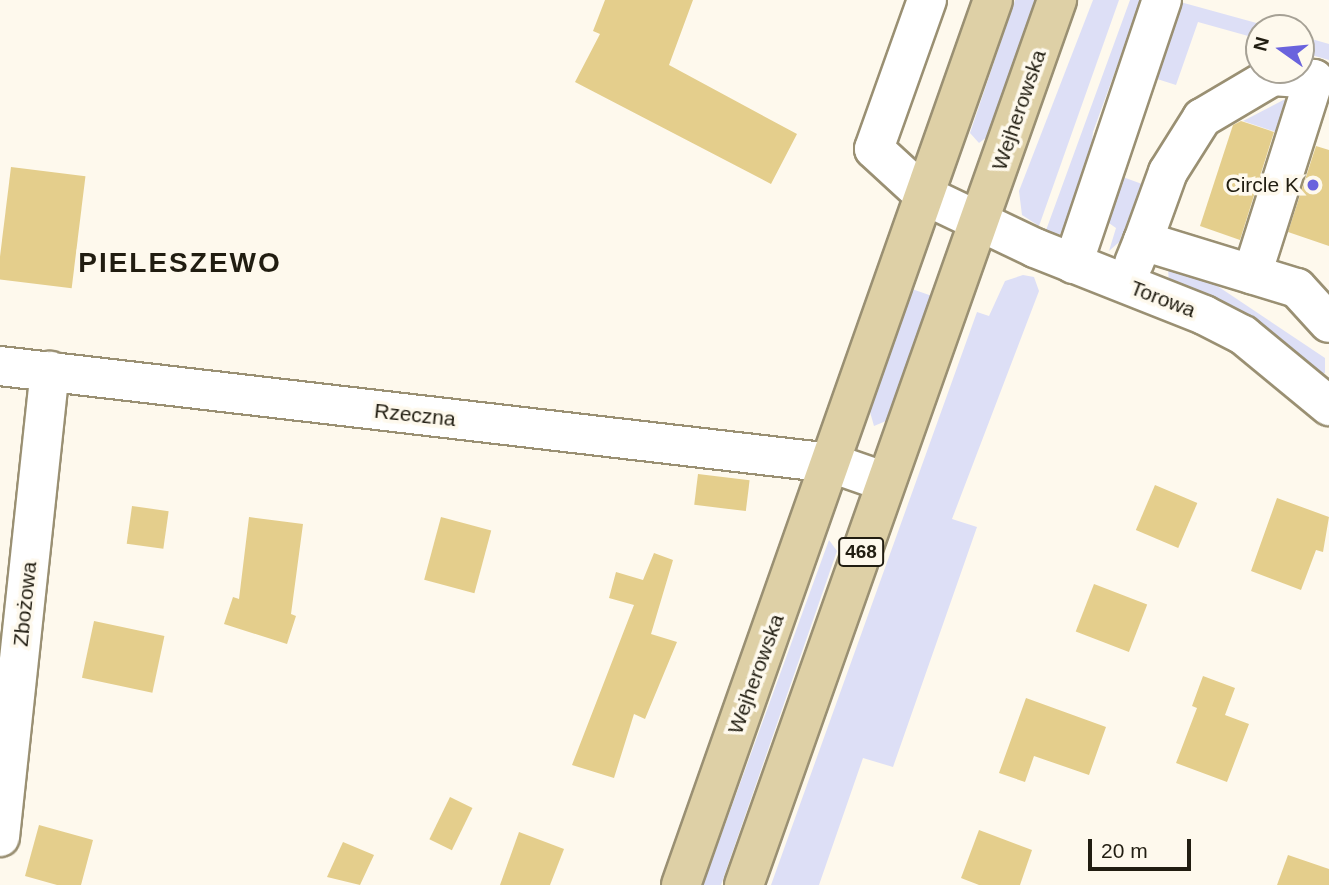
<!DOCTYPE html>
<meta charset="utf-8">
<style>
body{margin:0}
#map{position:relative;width:1329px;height:885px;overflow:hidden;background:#fef9ed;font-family:Helvetica,sans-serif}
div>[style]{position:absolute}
.green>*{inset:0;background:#dddff6}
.building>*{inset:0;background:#e4ce8c;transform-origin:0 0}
.roads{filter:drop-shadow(2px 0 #9a9073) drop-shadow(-2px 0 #9a9073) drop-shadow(0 2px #9a9073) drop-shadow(0 -2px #9a9073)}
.minor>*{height:38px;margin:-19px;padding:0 19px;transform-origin:19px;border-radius:19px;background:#fff}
.major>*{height:38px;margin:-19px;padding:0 19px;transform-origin:19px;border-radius:19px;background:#ded0a6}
.dots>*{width:19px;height:19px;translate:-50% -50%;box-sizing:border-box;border:4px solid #fef9ed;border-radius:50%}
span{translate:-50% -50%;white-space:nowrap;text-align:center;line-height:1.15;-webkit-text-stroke:7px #fef9ed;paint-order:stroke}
.shield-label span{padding:2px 5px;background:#fef9ed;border:2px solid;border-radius:5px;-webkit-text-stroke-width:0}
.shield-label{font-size:19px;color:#211d11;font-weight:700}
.street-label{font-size:21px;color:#211d11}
.poi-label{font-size:21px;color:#211d11}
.right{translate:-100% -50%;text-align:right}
.district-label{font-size:28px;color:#211d11;font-weight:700;letter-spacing:2px}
.north{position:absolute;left:1245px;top:14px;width:70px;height:70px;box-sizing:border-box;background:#fef9ed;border:2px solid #a6a195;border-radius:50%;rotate:285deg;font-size:19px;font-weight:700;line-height:28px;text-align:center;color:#211d11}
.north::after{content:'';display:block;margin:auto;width:24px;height:32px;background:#6a63dd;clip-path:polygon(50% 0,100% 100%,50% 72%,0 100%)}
.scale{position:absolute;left:1088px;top:839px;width:103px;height:32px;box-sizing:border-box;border:4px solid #211d11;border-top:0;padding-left:9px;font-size:21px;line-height:24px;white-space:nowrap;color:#211d11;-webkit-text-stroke:5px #fef9ed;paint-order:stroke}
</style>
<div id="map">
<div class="green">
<i style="clip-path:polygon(1015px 0,1037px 0,987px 137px,979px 143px,970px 133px)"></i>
<i style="clip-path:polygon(1093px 0,1119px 0,1039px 226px,1022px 215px,1019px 191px)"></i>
<i style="clip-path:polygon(1130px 0,1141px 0,1093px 132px,1087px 187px,1077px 211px,1060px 234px,1045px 233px)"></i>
<i style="clip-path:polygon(1173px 0,1275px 28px,1259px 28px,1259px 39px,1198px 22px,1176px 85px,1154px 78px,1120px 176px,1142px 184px,1126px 236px,1109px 251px,1116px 228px,1106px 221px)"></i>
<i style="clip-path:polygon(1301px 36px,1329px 44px,1329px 60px,1301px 52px)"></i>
<i style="clip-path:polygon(1291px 96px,1279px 133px,1243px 121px)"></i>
<i style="clip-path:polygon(1183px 263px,1325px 358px,1325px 373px,1315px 376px,1169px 284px,1168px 268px)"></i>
<i style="clip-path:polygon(1023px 275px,1034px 277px,1039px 291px,952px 519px,977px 527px,893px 767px,863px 758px,819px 885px,771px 885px,977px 312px,989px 316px,1005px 281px)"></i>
<i style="clip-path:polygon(912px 289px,932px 296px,886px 421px,874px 426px,870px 412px)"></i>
<i style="clip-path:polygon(829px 540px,837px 551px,721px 885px,703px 885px)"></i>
</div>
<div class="building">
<i style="clip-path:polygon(605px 0,693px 0,669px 65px,797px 134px,771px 184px,575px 82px,600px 34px,593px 31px)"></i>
<i style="clip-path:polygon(1241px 121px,1274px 132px,1240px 240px,1200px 226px,1233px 125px)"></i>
<i style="clip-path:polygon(1316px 146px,1329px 150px,1329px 246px,1288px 232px)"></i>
<i style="left:11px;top:167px;width:75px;height:113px;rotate:7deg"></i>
<i style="left:698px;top:474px;width:52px;height:31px;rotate:7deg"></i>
<i style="left:1155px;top:485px;width:46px;height:49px;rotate:23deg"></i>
<i style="clip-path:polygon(1277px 498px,1329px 517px,1323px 552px,1316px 550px,1301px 590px,1251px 571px)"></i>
<i style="left:132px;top:506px;width:37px;height:38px;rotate:8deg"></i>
<i style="clip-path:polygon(249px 517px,303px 524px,291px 614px,296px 616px,287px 644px,224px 624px,233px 597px,239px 599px)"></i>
<i style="left:441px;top:517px;width:52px;height:65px;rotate:15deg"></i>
<i style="clip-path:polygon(654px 553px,673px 560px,651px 634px,677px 642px,645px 719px,634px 714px,614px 778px,572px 765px,634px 605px,609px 598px,616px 572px,643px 580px)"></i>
<i style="left:1094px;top:584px;width:57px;height:51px;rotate:21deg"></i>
<i style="left:94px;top:621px;width:72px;height:58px;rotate:12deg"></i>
<i style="clip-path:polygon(1203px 676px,1235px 688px,1225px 715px,1249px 724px,1227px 782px,1176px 763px,1197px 708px,1192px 706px)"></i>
<i style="clip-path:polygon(1026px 698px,1106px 727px,1089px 775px,1034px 756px,1025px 782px,999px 773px)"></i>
<i style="left:450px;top:797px;width:25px;height:47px;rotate:26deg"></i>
<i style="clip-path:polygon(39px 825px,93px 840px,81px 885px,57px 885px,25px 876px)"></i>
<i style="clip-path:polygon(979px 830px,1032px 850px,1020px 885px,979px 885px,961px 878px)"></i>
<i style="clip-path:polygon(519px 832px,564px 849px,550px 885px,500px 885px)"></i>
<i style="clip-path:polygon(343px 842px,374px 855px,360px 885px,327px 877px)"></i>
<i style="clip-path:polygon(1288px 855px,1329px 869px,1329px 885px,1277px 885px)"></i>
</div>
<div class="roads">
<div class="minor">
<i style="left:927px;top:0;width:158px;rotate:109.6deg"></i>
<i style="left:874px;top:149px;width:68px;rotate:42.6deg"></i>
<i style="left:924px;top:195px;width:123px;rotate:25.5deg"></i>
<i style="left:1035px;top:248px;width:182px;rotate:21.6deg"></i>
<i style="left:1204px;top:315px;width:44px;rotate:27.1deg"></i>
<i style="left:1243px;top:335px;width:112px;rotate:39.5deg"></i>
<i style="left:1143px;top:241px;width:73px;rotate:-70.1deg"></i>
<i style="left:1168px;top:172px;width:64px;rotate:-57.8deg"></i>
<i style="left:1202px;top:118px;width:82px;rotate:-30.6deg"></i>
<i style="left:1273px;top:76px;width:41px;rotate:4.2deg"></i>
<i style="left:1314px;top:79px;width:205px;rotate:107.6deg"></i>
<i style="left:1134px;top:263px;width:24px;rotate:-68deg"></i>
<i style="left:1143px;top:241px;width:161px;rotate:17deg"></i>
<i style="left:1297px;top:288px;width:47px;rotate:47.6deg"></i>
<i style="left:1073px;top:264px;width:279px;rotate:-71.4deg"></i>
<i style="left:0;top:366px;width:837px;rotate:6.66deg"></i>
<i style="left:831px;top:463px;width:58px;rotate:19.1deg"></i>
<i style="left:0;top:837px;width:469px;rotate:-83.9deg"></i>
</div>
<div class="major">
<i style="left:681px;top:885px;width:938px;rotate:-70.58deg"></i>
<i style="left:744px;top:885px;width:939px;rotate:-70.52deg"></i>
</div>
</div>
<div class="dots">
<i style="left:1313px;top:185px;background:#6a63dd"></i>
</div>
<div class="shield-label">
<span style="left:861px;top:552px">468</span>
</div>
<div class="street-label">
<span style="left:1019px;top:110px;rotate:-71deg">Wejherowska</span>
<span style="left:1163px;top:299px;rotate:21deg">Torowa</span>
<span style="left:415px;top:415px;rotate:6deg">Rzeczna</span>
<span style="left:25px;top:604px;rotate:-84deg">Zbożowa</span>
<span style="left:756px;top:674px;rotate:-70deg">Wejherowska</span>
</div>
<div class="poi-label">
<span class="right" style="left:1299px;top:185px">Circle K</span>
</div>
<div class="district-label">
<span style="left:180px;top:263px">PIELESZEWO</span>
</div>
<div class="north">N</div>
<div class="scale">20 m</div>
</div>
